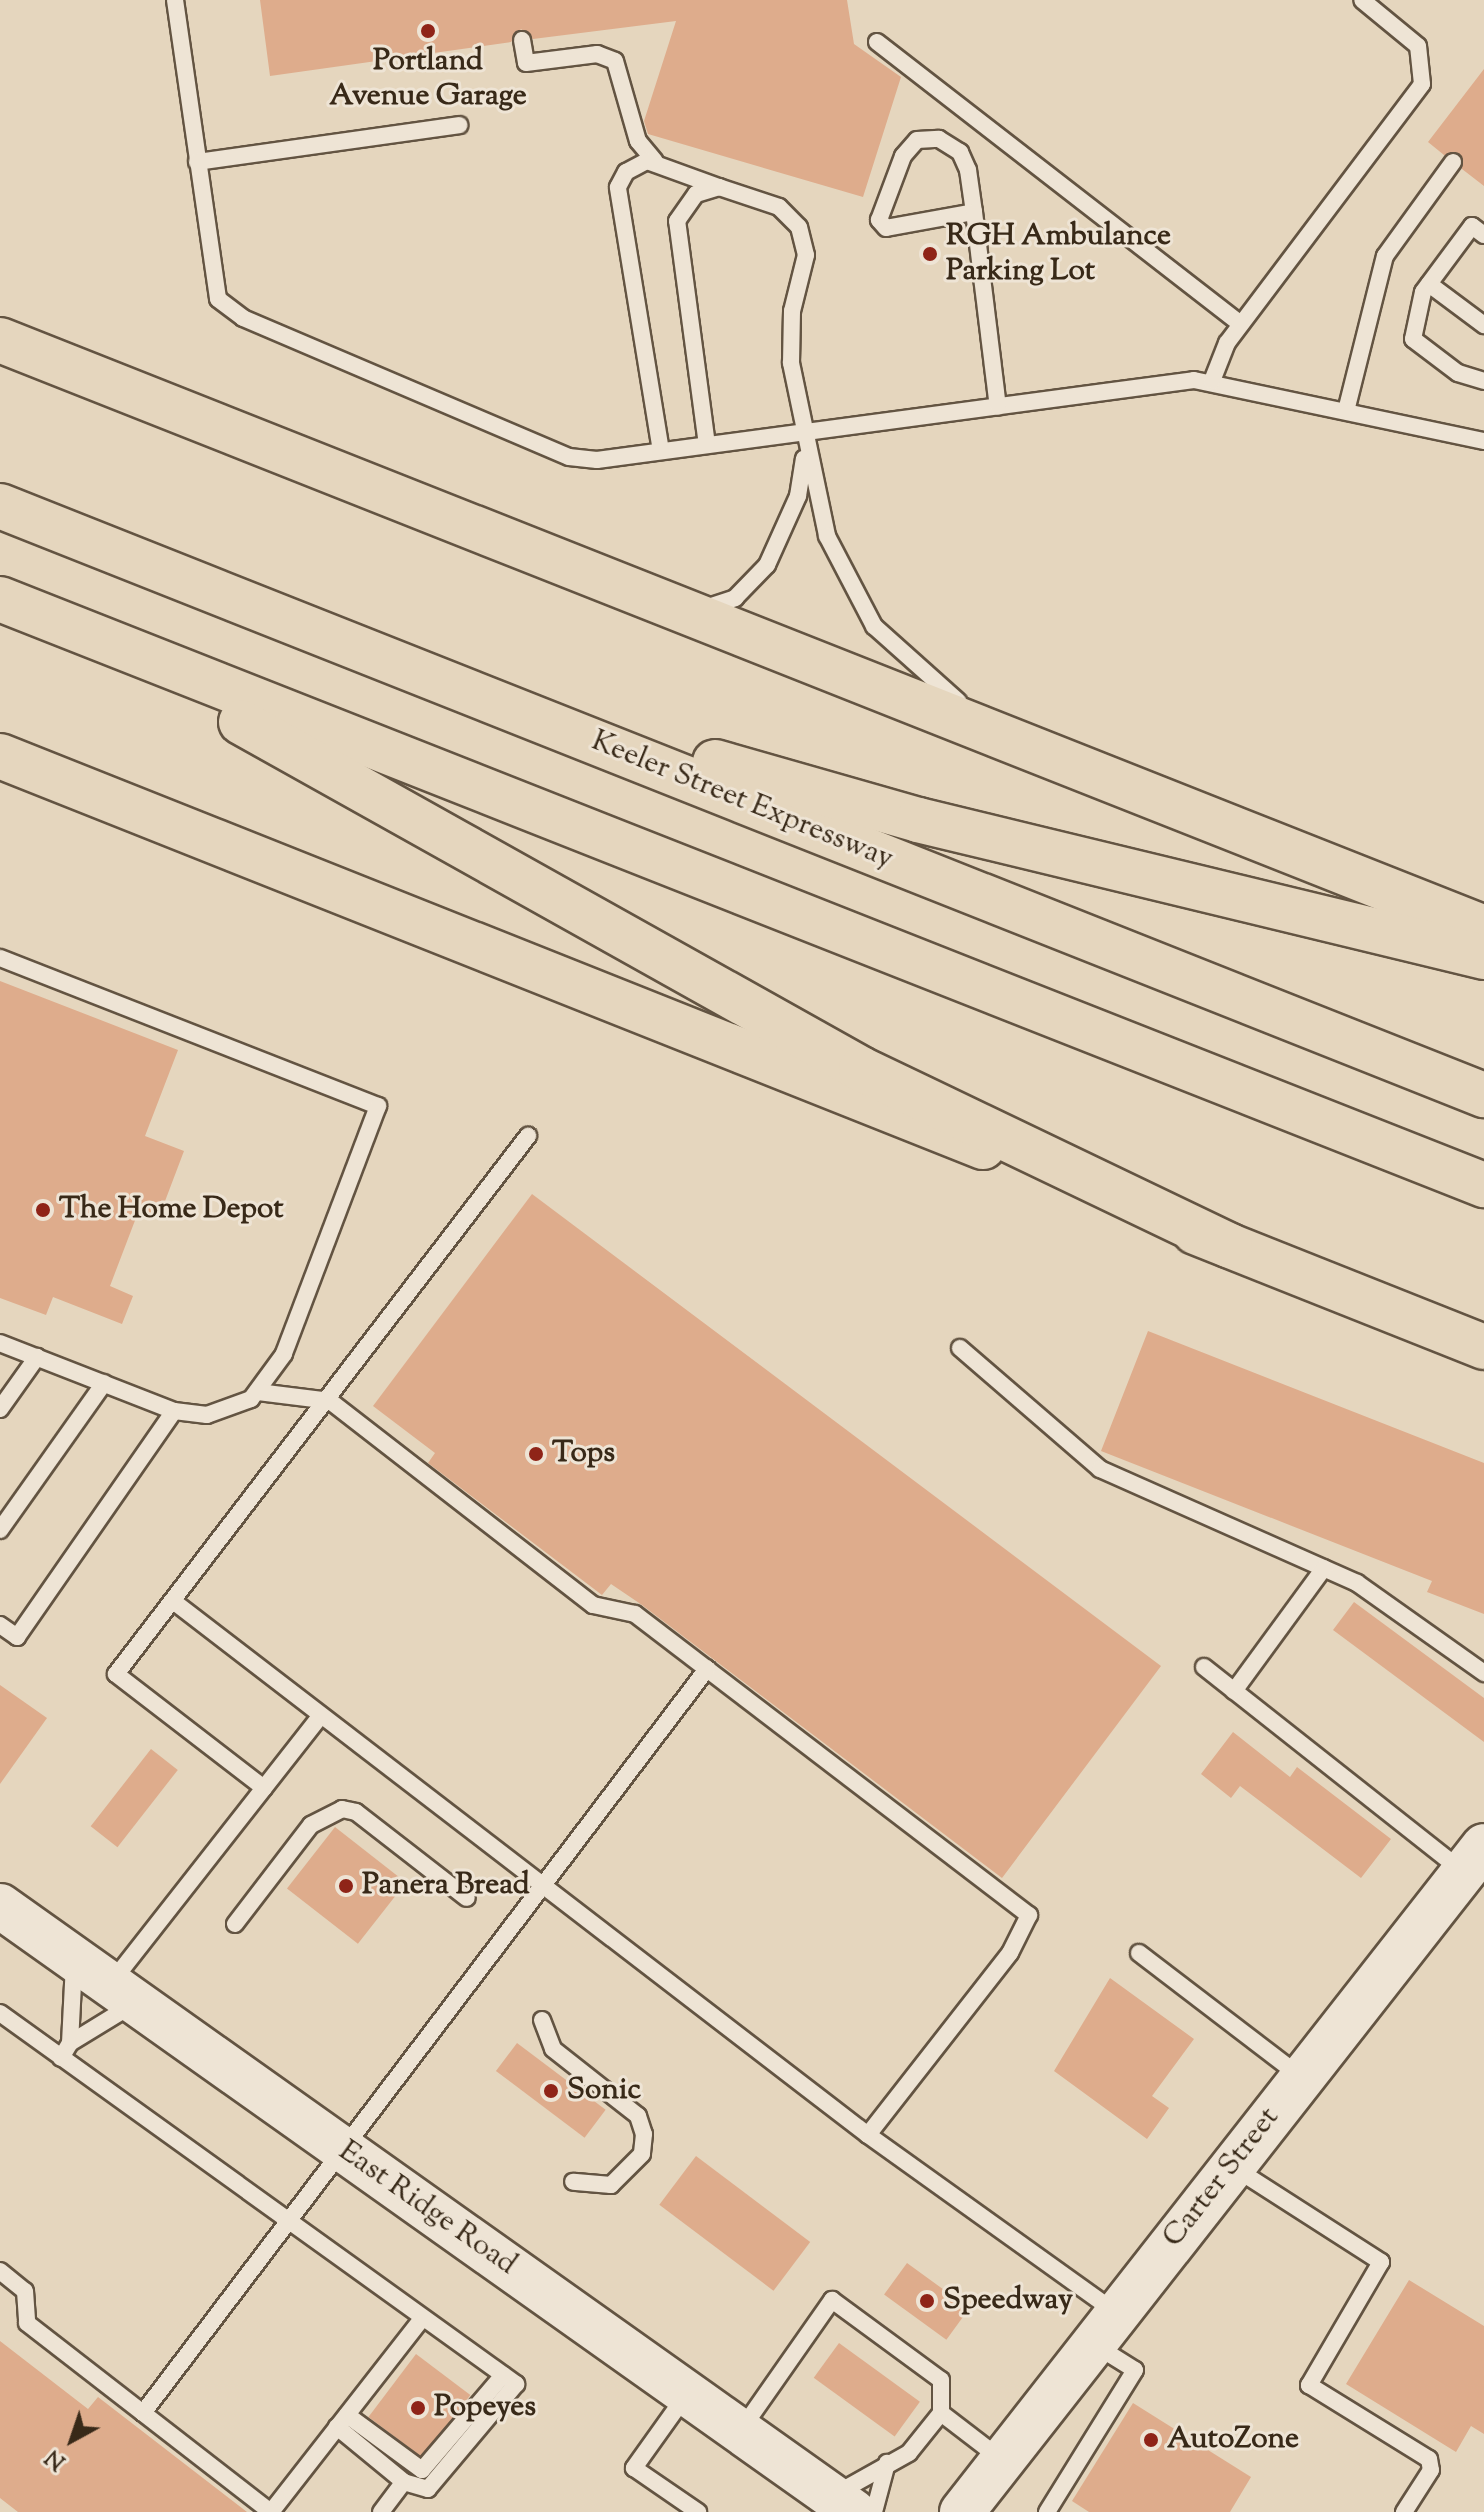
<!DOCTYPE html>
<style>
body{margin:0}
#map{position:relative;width:1484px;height:2512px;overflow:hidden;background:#e5d6be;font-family:"Sorts Mill Goudy",serif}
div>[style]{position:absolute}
.building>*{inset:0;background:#deac8c;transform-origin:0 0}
.roads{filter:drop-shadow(2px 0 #635442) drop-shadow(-2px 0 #635442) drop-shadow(0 2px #635442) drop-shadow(0 -2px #635442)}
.lane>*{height:16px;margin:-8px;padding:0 8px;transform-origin:8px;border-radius:8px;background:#eee4d5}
.secondary>*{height:44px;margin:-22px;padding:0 22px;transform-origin:22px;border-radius:22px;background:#eee4d5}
.primary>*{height:44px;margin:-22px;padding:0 22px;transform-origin:22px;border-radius:22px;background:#e5d6be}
.highway>*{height:44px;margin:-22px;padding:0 22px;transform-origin:22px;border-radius:22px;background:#e5d6be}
.dots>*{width:22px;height:22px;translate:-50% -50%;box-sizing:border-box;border:4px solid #eee4d5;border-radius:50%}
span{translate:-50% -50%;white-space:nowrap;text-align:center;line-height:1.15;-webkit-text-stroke:6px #eee4d5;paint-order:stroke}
.poi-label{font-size:30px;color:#382918;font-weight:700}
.left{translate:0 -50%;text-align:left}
.street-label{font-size:30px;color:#382918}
.north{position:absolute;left:32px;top:2400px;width:80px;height:80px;-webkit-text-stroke:6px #eee4d5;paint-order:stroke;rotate:220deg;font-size:22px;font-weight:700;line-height:32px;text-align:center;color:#382918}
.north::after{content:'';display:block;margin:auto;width:28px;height:36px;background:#382918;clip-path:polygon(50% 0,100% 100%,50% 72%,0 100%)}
</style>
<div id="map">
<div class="building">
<i style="clip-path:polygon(260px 0,847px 0,854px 44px,901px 77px,863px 197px,648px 134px,644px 121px,676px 21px,533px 39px,521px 29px,511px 42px,270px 76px)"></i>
<i style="clip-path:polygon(1484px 69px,1484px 186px,1462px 169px,1460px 154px,1444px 155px,1428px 142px)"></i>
<i style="clip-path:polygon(0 981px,178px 1050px,145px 1136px,184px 1151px,159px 1217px,139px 1210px,110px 1286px,133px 1296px,122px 1324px,53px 1297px,46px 1315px,0 1298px)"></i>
<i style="clip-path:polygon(532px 1194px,1161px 1666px,1002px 1878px,642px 1605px,611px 1584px,602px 1595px,428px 1463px,435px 1453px,373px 1406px)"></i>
<i style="clip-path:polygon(1148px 1331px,1484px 1463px,1484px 1614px,1427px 1592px,1432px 1581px,1101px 1451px)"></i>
<i style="clip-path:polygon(1354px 1602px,1484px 1698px,1484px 1742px,1333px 1630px)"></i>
<i style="clip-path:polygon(0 1685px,47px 1718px,0 1784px)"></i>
<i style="clip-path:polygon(1233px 1732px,1290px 1777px,1297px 1767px,1391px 1839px,1361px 1878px,1240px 1786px,1231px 1798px,1201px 1774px)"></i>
<i style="left:151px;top:1749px;width:34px;height:98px;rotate:38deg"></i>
<i style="left:335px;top:1827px;width:90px;height:78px;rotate:38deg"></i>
<i style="clip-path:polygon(1110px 1978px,1194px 2039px,1152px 2096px,1169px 2108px,1147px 2139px,1054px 2071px)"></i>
<i style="left:517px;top:2043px;width:111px;height:35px;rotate:37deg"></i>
<i style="left:696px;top:2156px;width:143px;height:61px;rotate:37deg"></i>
<i style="left:907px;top:2263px;width:77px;height:39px;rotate:36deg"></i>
<i style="clip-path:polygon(1409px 2280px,1484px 2326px,1484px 2434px,1471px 2426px,1456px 2452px,1346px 2384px)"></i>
<i style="clip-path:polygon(0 2341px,88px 2409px,98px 2397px,247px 2512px,18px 2512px,0 2498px)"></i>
<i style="left:839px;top:2343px;width:100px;height:43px;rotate:36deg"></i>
<i style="left:416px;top:2354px;width:68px;height:79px;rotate:37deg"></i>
<i style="clip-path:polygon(1133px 2403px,1251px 2477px,1230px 2512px,1089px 2512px,1072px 2501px)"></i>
</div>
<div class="roads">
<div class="lane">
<i style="left:175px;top:0;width:302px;rotate:81.8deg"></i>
<i style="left:218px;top:299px;width:31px;rotate:37deg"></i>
<i style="left:243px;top:318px;width:354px;rotate:23.1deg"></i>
<i style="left:569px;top:457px;width:28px;rotate:6deg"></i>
<i style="left:597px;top:460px;width:602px;rotate:-7.63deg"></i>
<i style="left:1194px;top:380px;width:296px;rotate:11.9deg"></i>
<i style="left:522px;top:40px;width:23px;rotate:80deg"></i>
<i style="left:526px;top:63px;width:72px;rotate:-7.2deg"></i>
<i style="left:597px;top:54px;width:19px;rotate:21deg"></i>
<i style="left:615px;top:61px;width:83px;rotate:74deg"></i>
<i style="left:638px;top:141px;width:26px;rotate:50deg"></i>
<i style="left:877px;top:42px;width:460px;rotate:37.8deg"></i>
<i style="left:197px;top:162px;width:265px;rotate:-8deg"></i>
<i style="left:974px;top:212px;width:89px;rotate:169.7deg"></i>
<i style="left:886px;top:228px;width:11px;rotate:-131deg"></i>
<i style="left:879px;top:220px;width:68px;rotate:-69.4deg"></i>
<i style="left:903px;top:156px;width:21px;rotate:-49deg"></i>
<i style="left:917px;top:140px;width:22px;rotate:-3deg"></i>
<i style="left:939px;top:139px;width:25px;rotate:32deg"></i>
<i style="left:960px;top:152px;width:20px;rotate:66deg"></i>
<i style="left:968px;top:170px;width:42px;rotate:81.9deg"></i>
<i style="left:974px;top:212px;width:196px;rotate:83deg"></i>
<i style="left:1484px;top:235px;width:15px;rotate:-143deg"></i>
<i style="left:1472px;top:226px;width:82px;rotate:126.6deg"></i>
<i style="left:1423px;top:292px;width:48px;rotate:102deg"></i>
<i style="left:1413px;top:339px;width:56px;rotate:37.1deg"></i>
<i style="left:1458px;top:373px;width:27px;rotate:17deg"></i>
<i style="left:1429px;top:284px;width:69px;rotate:36.7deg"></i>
<i style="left:1212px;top:381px;width:41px;rotate:-68.5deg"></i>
<i style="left:1227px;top:343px;width:324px;rotate:-53deg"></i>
<i style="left:1422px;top:84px;width:38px;rotate:-96deg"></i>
<i style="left:1418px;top:46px;width:72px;rotate:-140.6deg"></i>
<i style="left:1346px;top:411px;width:160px;rotate:-75.9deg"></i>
<i style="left:1385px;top:256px;width:116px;rotate:-54.1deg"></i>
<i style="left:707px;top:445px;width:226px;rotate:-97.6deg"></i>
<i style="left:677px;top:221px;width:33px;rotate:-55deg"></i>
<i style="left:696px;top:194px;width:24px;rotate:-17deg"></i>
<i style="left:719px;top:187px;width:63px;rotate:18.4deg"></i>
<i style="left:779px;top:207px;width:28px;rotate:45deg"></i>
<i style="left:799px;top:227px;width:29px;rotate:76deg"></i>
<i style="left:806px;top:255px;width:58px;rotate:104deg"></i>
<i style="left:792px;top:311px;width:52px;rotate:91.1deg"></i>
<i style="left:791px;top:363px;width:177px;rotate:78.2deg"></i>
<i style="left:827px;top:536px;width:102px;rotate:62.4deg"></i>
<i style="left:874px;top:626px;width:113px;rotate:41.8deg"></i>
<i style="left:661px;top:451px;width:267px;rotate:-99.3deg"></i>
<i style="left:618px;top:187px;width:17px;rotate:-62deg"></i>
<i style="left:626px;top:172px;width:24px;rotate:-28deg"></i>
<i style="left:647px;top:161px;width:77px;rotate:19.9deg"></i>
<i style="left:705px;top:608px;width:32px;rotate:-18deg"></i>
<i style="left:735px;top:598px;width:46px;rotate:-45.9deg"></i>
<i style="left:767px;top:565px;width:76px;rotate:-65.8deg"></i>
<i style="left:798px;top:496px;width:38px;rotate:-81deg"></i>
<i style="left:0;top:958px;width:406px;rotate:21.4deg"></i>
<i style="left:378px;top:1106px;width:265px;rotate:110.8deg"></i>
<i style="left:284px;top:1354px;width:56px;rotate:126.3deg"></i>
<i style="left:251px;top:1399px;width:47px;rotate:160deg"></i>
<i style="left:207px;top:1415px;width:33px;rotate:-173deg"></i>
<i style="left:174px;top:1411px;width:187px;rotate:-158.7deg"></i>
<i style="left:960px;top:1348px;width:185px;rotate:40.8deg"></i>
<i style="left:1100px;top:1469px;width:281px;rotate:23.9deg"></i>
<i style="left:1357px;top:1583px;width:156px;rotate:35.3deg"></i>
<i style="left:258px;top:1392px;width:73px;rotate:7.1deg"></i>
<i style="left:330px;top:1401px;width:333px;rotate:37.8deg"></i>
<i style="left:593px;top:1605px;width:43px;rotate:12.1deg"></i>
<i style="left:635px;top:1614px;width:496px;rotate:37.4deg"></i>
<i style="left:1029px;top:1915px;width:42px;rotate:116.6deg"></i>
<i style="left:1010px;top:1953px;width:231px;rotate:128deg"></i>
<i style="left:0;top:1409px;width:64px;rotate:-54.6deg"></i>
<i style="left:0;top:1530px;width:180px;rotate:-54.7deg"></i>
<i style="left:173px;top:1601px;width:876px;rotate:37.54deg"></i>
<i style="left:868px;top:2135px;width:306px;rotate:35.6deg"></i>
<i style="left:0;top:1625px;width:21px;rotate:35deg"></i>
<i style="left:17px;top:1637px;width:275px;rotate:-55.2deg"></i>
<i style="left:1204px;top:1667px;width:329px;rotate:38.3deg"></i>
<i style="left:1234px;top:1691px;width:152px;rotate:-53.8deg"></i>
<i style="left:264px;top:1788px;width:187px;rotate:-142.4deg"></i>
<i style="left:116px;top:1674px;width:678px;rotate:-52.56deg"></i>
<i style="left:235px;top:1924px;width:125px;rotate:-52.5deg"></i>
<i style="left:311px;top:1825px;width:35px;rotate:-27deg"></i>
<i style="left:342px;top:1809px;width:14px;rotate:12deg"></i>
<i style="left:356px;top:1812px;width:140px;rotate:37.8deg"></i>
<i style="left:1139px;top:1953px;width:203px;rotate:37.4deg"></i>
<i style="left:111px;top:1983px;width:340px;rotate:-51.9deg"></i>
<i style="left:0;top:2013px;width:636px;rotate:35.72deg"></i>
<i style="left:516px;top:2384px;width:137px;rotate:130deg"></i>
<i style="left:428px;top:2489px;width:25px;rotate:-164deg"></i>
<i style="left:404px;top:2482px;width:87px;rotate:-140.6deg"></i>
<i style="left:542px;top:2020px;width:31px;rotate:69deg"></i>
<i style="left:553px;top:2049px;width:108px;rotate:38.2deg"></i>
<i style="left:638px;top:2116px;width:19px;rotate:72deg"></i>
<i style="left:644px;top:2134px;width:20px;rotate:96deg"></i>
<i style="left:642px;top:2154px;width:44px;rotate:135deg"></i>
<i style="left:611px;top:2185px;width:38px;rotate:-175deg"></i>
<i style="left:70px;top:2043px;width:79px;rotate:-87.1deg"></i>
<i style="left:61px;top:2058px;width:17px;rotate:-59deg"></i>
<i style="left:70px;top:2043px;width:73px;rotate:-31.5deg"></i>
<i style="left:1233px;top:2167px;width:176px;rotate:32.7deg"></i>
<i style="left:1381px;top:2262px;width:143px;rotate:120.3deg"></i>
<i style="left:1309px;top:2385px;width:141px;rotate:31.7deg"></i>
<i style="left:1429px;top:2459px;width:11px;rotate:80deg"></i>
<i style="left:1431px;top:2470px;width:50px;rotate:122.7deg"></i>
<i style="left:0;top:2271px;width:32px;rotate:39deg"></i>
<i style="left:25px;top:2291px;width:32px;rotate:86deg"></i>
<i style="left:27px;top:2323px;width:309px;rotate:37.8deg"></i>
<i style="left:686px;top:2395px;width:90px;rotate:125.5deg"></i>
<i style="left:634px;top:2468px;width:78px;rotate:34.5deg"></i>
<i style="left:143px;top:2413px;width:934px;rotate:-52.84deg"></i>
<i style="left:941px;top:2413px;width:76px;rotate:37.5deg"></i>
<i style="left:347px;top:2415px;width:93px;rotate:36.3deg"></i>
<i style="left:422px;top:2470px;width:125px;rotate:-49.5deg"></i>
<i style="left:741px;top:2430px;width:159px;rotate:-55deg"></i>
<i style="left:832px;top:2300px;width:135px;rotate:36.3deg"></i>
<i style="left:941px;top:2380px;width:33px;rotate:90deg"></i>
<i style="left:941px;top:2413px;width:51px;rotate:128.7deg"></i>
<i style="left:909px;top:2453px;width:86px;rotate:150.8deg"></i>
<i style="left:271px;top:2512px;width:245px;rotate:-52deg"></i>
<i style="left:381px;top:2512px;width:38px;rotate:-53deg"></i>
<i style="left:874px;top:2512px;width:51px;rotate:-75.1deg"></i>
<i style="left:1047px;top:2512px;width:167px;rotate:-58.2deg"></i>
<i style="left:1135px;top:2370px;width:47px;rotate:-148deg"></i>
</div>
<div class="secondary">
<i style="left:0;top:1906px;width:1047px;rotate:35.36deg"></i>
<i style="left:962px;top:2512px;width:846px;rotate:-51.91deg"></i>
</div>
<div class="primary">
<i style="left:0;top:340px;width:1596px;rotate:21.61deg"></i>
<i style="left:0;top:756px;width:1058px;rotate:21.69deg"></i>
<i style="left:1195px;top:1232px;width:311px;rotate:21.7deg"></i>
</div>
<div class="highway">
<i style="left:0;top:506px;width:1597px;rotate:21.65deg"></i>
<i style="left:0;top:599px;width:1596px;rotate:21.55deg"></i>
<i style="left:241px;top:722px;width:710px;rotate:29.23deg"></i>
<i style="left:861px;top:1069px;width:409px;rotate:25.6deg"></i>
<i style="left:715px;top:762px;width:211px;rotate:15.9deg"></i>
<i style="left:918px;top:820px;width:582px;rotate:13.61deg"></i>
</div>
</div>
<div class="dots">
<i style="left:428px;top:31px;background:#8f2418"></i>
<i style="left:930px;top:254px;background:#8f2418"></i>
<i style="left:43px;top:1210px;background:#8f2418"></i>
<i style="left:536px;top:1454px;background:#8f2418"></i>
<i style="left:346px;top:1886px;background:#8f2418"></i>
<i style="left:551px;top:2091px;background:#8f2418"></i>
<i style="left:927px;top:2301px;background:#8f2418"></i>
<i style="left:418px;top:2408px;background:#8f2418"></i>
<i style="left:1151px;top:2440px;background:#8f2418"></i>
</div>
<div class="poi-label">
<span style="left:428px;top:79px">Portland<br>Avenue Garage</span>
<span class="left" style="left:946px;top:254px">RGH Ambulance<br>Parking Lot</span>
<span class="left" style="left:59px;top:1210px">The Home Depot</span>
<span class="left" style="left:552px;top:1454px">Tops</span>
<span class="left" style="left:362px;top:1886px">Panera Bread</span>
<span class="left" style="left:567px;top:2091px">Sonic</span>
<span class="left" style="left:943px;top:2301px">Speedway</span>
<span class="left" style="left:434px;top:2408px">Popeyes</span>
<span class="left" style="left:1167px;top:2440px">AutoZone</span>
</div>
<div class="street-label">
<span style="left:742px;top:801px;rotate:22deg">Keeler Street Expressway</span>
<span style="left:1222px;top:2178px;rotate:-52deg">Carter Street</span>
<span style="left:427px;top:2209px;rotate:35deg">East Ridge Road</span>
</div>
<div class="north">N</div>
</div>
